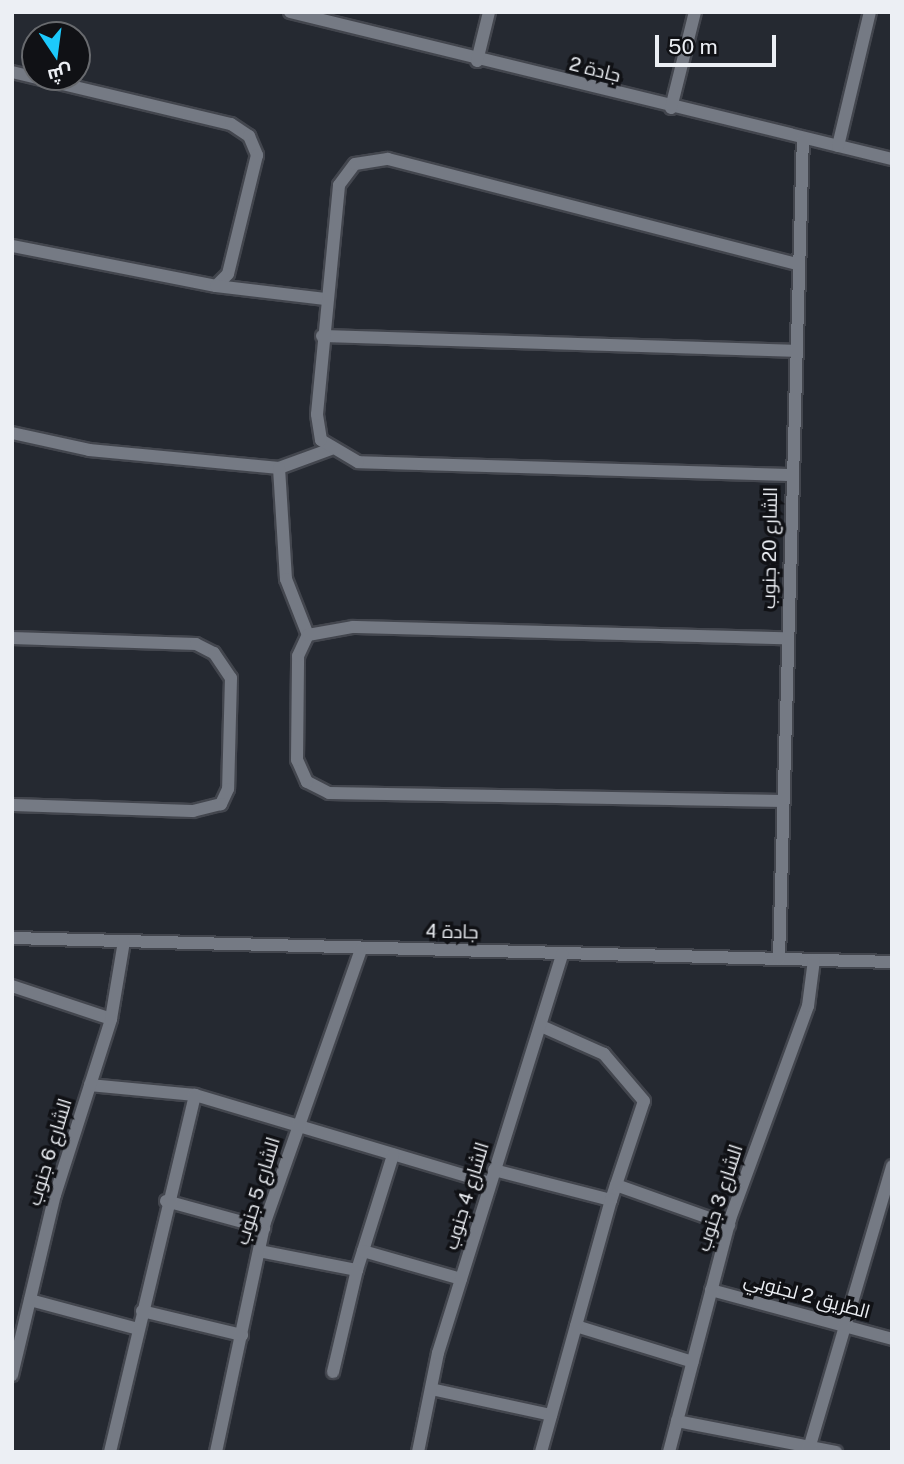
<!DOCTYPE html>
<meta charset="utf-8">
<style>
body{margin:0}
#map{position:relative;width:904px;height:1464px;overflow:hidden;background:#252931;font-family:"Public Sans",Cairo,sans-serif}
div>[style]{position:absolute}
.roads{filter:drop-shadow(2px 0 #43464e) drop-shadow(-2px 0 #43464e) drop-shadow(0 2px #43464e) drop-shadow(0 -2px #43464e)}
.street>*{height:12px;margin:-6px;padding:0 6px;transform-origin:6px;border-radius:6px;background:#757a84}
span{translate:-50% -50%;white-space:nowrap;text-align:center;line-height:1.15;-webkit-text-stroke:7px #101115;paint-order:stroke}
.street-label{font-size:19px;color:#eceff4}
.frame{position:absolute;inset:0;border:14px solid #eceff4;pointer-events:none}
.north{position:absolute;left:21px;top:21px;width:70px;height:70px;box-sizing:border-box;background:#101115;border:2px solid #686a6e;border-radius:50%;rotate:167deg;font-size:19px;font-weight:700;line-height:28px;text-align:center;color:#eceff4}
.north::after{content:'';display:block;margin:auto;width:24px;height:32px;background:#1cc9fc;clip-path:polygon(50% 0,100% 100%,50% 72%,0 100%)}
.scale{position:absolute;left:655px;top:35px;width:121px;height:32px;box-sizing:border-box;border:4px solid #eceff4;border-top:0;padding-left:9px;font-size:21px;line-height:24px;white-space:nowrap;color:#eceff4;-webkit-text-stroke:5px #101115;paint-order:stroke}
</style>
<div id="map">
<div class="roads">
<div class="street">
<i style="left:290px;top:12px;width:620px;rotate:13.72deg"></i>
<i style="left:477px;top:61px;width:50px;rotate:-76.2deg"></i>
<i style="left:12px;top:72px;width:225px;rotate:13.4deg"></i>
<i style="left:231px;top:124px;width:22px;rotate:34deg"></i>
<i style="left:249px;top:136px;width:21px;rotate:67deg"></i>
<i style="left:257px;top:155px;width:122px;rotate:103.7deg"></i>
<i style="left:228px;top:274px;width:17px;rotate:135deg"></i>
<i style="left:216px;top:286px;width:208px;rotate:-168.9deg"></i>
<i style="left:671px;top:108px;width:99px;rotate:-76deg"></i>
<i style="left:838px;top:146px;width:138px;rotate:-76.6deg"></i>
<i style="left:216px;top:286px;width:110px;rotate:6.8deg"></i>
<i style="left:322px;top:336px;width:472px;rotate:1.8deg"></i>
<i style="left:12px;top:433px;width:79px;rotate:12.4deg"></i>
<i style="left:89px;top:450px;width:191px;rotate:5.4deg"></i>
<i style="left:279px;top:468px;width:55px;rotate:-20.1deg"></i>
<i style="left:279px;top:468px;width:111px;rotate:86.4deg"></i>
<i style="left:286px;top:579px;width:60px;rotate:68.6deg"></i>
<i style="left:791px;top:475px;width:433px;rotate:-178.3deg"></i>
<i style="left:358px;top:462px;width:43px;rotate:-149.3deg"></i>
<i style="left:321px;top:440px;width:26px;rotate:-99deg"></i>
<i style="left:317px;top:414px;width:230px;rotate:-84.5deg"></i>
<i style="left:339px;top:185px;width:26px;rotate:-53deg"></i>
<i style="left:355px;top:164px;width:33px;rotate:-9deg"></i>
<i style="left:388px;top:159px;width:421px;rotate:14.4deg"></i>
<i style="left:12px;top:638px;width:184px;rotate:1.9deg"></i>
<i style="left:196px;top:644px;width:20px;rotate:27deg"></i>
<i style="left:214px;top:653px;width:30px;rotate:56deg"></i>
<i style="left:231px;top:678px;width:111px;rotate:91.5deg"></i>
<i style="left:228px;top:789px;width:17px;rotate:115deg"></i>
<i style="left:221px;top:804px;width:29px;rotate:166deg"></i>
<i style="left:193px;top:811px;width:181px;rotate:-178.1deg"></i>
<i style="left:783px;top:801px;width:454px;rotate:-179deg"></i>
<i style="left:329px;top:793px;width:25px;rotate:-153deg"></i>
<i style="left:307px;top:782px;width:24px;rotate:-114deg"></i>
<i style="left:297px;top:760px;width:104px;rotate:-89.4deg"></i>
<i style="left:298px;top:656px;width:23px;rotate:-65deg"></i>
<i style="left:308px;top:635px;width:46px;rotate:-10.1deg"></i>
<i style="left:353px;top:627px;width:434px;rotate:1.5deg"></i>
<i style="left:12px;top:938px;width:880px;rotate:1.56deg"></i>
<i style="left:779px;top:959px;width:821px;rotate:-88.33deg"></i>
<i style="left:12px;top:986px;width:104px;rotate:18.4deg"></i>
<i style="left:90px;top:1085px;width:105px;rotate:5.4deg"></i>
<i style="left:195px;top:1095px;width:308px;rotate:16.6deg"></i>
<i style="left:494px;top:1170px;width:121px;rotate:14.4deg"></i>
<i style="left:611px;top:1200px;width:104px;rotate:-71.6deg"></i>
<i style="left:644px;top:1101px;width:62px;rotate:-130.4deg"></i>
<i style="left:604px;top:1054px;width:67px;rotate:-156.1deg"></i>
<i style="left:616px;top:1185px;width:120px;rotate:19.5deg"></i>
<i style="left:166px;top:1201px;width:102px;rotate:15.4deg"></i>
<i style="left:259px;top:1251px;width:100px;rotate:11deg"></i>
<i style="left:357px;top:1270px;width:121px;rotate:-72.6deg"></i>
<i style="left:363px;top:1251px;width:102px;rotate:15.9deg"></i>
<i style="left:711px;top:1290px;width:188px;rotate:15.1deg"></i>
<i style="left:30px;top:1300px;width:112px;rotate:15deg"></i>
<i style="left:142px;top:1311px;width:103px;rotate:13.5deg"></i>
<i style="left:576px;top:1326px;width:122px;rotate:17.1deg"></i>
<i style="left:333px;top:1372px;width:105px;rotate:-76.8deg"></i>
<i style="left:12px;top:1375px;width:185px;rotate:-76.6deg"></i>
<i style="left:55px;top:1195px;width:185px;rotate:-72.3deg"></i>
<i style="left:111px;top:1019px;width:79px;rotate:-80.5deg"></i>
<i style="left:431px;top:1389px;width:123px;rotate:12.2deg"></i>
<i style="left:677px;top:1421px;width:162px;rotate:11deg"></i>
<i style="left:110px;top:1452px;width:367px;rotate:-76.6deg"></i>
<i style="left:216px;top:1452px;width:235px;rotate:-78deg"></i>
<i style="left:265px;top:1222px;width:289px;rotate:-70.6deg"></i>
<i style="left:418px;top:1452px;width:101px;rotate:-78.6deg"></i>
<i style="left:438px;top:1353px;width:418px;rotate:-72.7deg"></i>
<i style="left:541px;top:1452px;width:262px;rotate:-74.5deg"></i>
<i style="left:669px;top:1452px;width:241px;rotate:-75.3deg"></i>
<i style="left:730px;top:1219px;width:227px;rotate:-69.9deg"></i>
<i style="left:808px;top:1006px;width:46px;rotate:-82.6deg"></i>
<i style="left:808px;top:1452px;width:298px;rotate:-73.6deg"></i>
</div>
</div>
<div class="street-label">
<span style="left:595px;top:70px;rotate:14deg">جادة 2</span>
<span style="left:770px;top:548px;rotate:-89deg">الشارع 20 جنوب</span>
<span style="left:452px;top:932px;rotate:1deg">جادة 4</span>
<span style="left:50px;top:1152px;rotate:-73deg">الشارع 6 جنوب</span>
<span style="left:258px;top:1191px;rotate:-73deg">الشارع 5 جنوب</span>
<span style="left:467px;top:1196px;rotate:-73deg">الشارع 4 جنوب</span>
<span style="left:720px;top:1198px;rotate:-72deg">الشارع 3 جنوب</span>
<span style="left:807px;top:1296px;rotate:15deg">الطريق 2 لجنوبي</span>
</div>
<div class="frame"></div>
<div class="north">ش</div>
<div class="scale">50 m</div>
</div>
